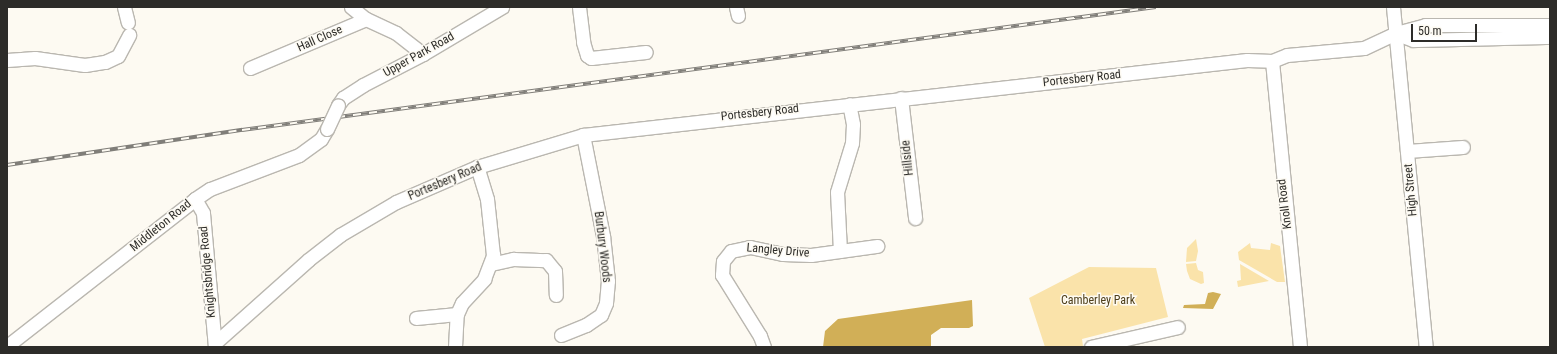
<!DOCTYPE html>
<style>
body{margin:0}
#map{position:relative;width:1557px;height:354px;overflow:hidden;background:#fdfaf2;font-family:"Roboto Condensed",sans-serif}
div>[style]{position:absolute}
.green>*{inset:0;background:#fae3aa}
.forest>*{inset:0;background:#d1af57}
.roads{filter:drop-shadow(1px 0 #bab7b0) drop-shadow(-1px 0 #bab7b0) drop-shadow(0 1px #bab7b0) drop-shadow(0 -1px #bab7b0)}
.minor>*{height:13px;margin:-6.5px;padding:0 6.5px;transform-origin:6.5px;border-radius:6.5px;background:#fff}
.rail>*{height:4px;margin-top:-2px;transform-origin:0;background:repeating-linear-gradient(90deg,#fdfaf2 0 8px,#807e79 0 16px);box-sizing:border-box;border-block:1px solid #807e79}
.bridges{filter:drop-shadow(1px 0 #bab7b0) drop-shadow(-1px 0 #bab7b0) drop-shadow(0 1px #bab7b0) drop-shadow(0 -1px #bab7b0)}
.minor-bridge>*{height:13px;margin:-6.5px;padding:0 6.5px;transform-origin:6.5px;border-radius:6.5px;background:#fff}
span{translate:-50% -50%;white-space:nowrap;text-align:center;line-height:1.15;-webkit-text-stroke:3px #fdfaf2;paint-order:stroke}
.street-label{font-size:12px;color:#2d2c29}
.park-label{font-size:12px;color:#4d3e19}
.frame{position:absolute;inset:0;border:8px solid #2d2c29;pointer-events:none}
.scale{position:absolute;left:1411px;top:24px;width:66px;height:18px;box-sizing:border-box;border:2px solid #2d2c29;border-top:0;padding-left:5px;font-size:12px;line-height:14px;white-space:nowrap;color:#2d2c29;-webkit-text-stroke:3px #fdfaf2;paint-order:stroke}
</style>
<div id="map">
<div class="green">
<i style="clip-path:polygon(1196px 239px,1198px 251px,1196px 261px,1186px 262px,1187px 248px)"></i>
<i style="clip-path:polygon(1250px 243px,1251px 248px,1270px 250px,1271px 243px,1280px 246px,1285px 282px,1277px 282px,1239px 260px,1238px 252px)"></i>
<i style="clip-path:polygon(1196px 263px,1198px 270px,1203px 272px,1204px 283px,1201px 284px,1190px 279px,1187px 271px,1186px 264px)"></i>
<i style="clip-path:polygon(1240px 264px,1269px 281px,1238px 287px,1237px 281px,1241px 280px)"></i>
<i style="clip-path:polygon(1089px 267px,1156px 268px,1168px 317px,1082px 339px,1083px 346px,1045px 347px,1029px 298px)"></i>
</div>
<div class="forest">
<i style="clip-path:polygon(1213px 292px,1221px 294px,1213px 309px,1183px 308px,1184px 305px,1205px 304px,1208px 293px)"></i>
<i style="clip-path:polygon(972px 300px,973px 326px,969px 328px,941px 328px,931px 335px,931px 347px,823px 347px,825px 331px,838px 319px)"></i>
</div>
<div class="roads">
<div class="minor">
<i style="left:124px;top:7px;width:16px;rotate:76deg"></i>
<i style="left:351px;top:7px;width:19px;rotate:39deg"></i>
<i style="left:366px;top:19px;width:33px;rotate:25deg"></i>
<i style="left:396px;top:33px;width:34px;rotate:38deg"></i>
<i style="left:579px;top:7px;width:35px;rotate:83deg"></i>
<i style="left:583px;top:42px;width:14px;rotate:73deg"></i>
<i style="left:587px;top:55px;width:5px;rotate:37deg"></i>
<i style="left:591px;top:58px;width:55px;rotate:-6.2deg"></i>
<i style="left:736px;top:7px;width:9px;rotate:77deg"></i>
<i style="left:1393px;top:7px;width:342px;rotate:84.5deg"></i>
<i style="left:1394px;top:33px;width:20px;rotate:20deg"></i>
<i style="left:1413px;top:40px;width:137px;rotate:-1.3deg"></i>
<i style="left:7px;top:60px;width:28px;rotate:-4deg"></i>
<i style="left:35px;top:58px;width:50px;rotate:8deg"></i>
<i style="left:85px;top:65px;width:20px;rotate:-9deg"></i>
<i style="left:105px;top:62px;width:14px;rotate:-25deg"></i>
<i style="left:118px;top:56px;width:24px;rotate:-62deg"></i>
<i style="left:1272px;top:61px;width:287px;rotate:84.4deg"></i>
<i style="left:250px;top:68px;width:126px;rotate:-22.9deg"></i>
<i style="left:901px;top:98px;width:121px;rotate:83.3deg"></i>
<i style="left:338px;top:105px;width:9px;rotate:-54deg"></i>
<i style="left:343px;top:98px;width:24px;rotate:-33deg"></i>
<i style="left:363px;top:85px;width:68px;rotate:-27.3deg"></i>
<i style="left:423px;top:54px;width:92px;rotate:-30.7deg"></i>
<i style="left:1407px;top:151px;width:56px;rotate:-4.1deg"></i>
<i style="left:195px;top:199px;width:16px;rotate:60deg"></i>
<i style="left:203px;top:213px;width:135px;rotate:84.9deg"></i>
<i style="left:840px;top:251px;width:59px;rotate:-92.9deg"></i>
<i style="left:837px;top:192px;width:51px;rotate:-73deg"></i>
<i style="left:852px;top:143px;width:19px;rotate:-87deg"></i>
<i style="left:853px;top:124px;width:20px;rotate:-101deg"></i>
<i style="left:491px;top:264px;width:23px;rotate:-13deg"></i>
<i style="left:513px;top:259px;width:33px;rotate:2deg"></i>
<i style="left:546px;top:260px;width:14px;rotate:51deg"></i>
<i style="left:555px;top:271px;width:24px;rotate:88deg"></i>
<i style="left:416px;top:318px;width:41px;rotate:-5.6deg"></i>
<i style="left:561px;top:335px;width:27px;rotate:-22deg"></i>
<i style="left:586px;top:325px;width:18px;rotate:-34deg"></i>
<i style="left:601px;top:315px;width:13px;rotate:-67deg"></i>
<i style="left:606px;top:303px;width:22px;rotate:-85deg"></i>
<i style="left:608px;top:281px;width:45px;rotate:-96.3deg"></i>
<i style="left:603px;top:236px;width:103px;rotate:-101.2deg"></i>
<i style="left:215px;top:343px;width:125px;rotate:-41.7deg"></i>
<i style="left:308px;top:260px;width:41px;rotate:-38deg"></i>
<i style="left:340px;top:235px;width:65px;rotate:-30.5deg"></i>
<i style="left:396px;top:202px;width:88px;rotate:-23.4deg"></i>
<i style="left:477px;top:167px;width:111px;rotate:-16.8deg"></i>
<i style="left:583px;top:135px;width:668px;rotate:-6.44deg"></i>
<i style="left:1247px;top:60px;width:25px;rotate:2deg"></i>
<i style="left:1272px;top:61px;width:16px;rotate:-22deg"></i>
<i style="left:1287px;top:55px;width:77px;rotate:-5.2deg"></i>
<i style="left:1364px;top:48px;width:35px;rotate:-25deg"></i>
<i style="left:1396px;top:33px;width:30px;rotate:-15deg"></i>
<i style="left:1425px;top:25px;width:125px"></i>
<i style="left:7px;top:346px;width:239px;rotate:-38deg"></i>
<i style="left:195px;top:199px;width:18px;rotate:-34deg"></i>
<i style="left:210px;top:189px;width:95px;rotate:-20.9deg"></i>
<i style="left:299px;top:155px;width:27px;rotate:-36deg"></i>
<i style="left:321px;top:139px;width:12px;rotate:-59deg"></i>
<i style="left:455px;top:347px;width:33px;rotate:-87deg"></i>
<i style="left:457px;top:314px;width:12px;rotate:-66deg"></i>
<i style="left:462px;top:303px;width:33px;rotate:-47deg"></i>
<i style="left:484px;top:279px;width:26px;rotate:-69deg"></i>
<i style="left:493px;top:255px;width:56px;rotate:-96.1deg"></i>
<i style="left:487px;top:199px;width:34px;rotate:-107deg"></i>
<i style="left:764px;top:347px;width:12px;rotate:-110deg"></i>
<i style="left:760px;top:336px;width:72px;rotate:-121.9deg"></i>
<i style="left:722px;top:275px;width:14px;rotate:-86deg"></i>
<i style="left:723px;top:261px;width:13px;rotate:-51deg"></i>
<i style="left:731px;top:251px;width:19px;rotate:-12deg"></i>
<i style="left:750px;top:247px;width:34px;rotate:12deg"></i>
<i style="left:783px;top:254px;width:28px;rotate:2deg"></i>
<i style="left:811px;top:255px;width:67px;rotate:-7.8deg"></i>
<i style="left:1091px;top:347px;width:89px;rotate:-12.9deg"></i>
</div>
</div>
<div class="rail">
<i style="left:7px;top:165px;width:238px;rotate:-8.5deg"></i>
<i style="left:242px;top:130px;width:922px;rotate:-7.66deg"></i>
</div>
<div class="bridges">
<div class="minor-bridge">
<i style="left:327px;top:129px;width:26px;rotate:-65deg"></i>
</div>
</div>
<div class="street-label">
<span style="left:320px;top:39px;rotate:-24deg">Hall Close</span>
<span style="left:419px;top:55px;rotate:-29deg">Upper Park Road</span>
<span style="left:1082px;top:79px;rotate:-6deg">Portesbery Road</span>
<span style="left:760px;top:113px;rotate:-6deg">Portesbery Road</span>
<span style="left:908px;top:158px;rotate:-96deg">Hillside</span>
<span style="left:445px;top:182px;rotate:-23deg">Portesbery Road</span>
<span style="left:1411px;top:190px;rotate:-95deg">High Street</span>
<span style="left:1285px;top:204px;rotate:-97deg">Knoll Road</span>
<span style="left:161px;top:226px;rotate:-39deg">Middleton Road</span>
<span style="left:602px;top:247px;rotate:83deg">Burbury Woods</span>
<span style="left:778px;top:251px;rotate:5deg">Langley Drive</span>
<span style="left:208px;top:272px;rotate:-95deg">Knightsbridge Road</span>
</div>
<div class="park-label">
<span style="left:1098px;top:301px">Camberley Park</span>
</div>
<div class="frame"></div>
<div class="scale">50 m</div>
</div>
